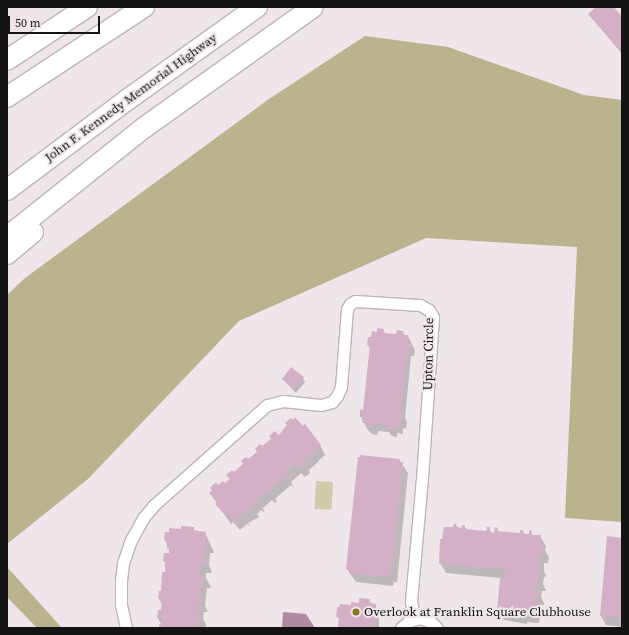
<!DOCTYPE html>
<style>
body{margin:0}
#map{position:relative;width:629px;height:635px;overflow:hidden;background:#eee6eb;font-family:"Source Serif 4",serif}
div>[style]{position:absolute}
.green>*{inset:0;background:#cfcbab;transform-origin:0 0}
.forest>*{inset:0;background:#b9b48e}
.water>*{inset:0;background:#ae8ba1}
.shadow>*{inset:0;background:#0003}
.building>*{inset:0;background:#d4b0c7}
.roads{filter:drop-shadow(1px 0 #bdb5ba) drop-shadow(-1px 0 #bdb5ba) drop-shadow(0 1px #bdb5ba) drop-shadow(0 -1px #bdb5ba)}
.street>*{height:11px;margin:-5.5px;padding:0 5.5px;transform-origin:5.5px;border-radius:5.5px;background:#fff}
.highway>*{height:20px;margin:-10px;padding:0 10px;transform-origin:10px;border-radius:10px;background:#fff}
.dots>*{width:11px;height:11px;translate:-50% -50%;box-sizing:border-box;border:2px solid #eee6eb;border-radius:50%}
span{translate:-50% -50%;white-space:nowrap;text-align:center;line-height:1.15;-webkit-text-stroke:4px #eee6eb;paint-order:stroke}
.street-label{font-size:13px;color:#151314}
.poi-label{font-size:13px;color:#151314}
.left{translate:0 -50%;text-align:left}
.frame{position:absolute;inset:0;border:8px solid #151314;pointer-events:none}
.scale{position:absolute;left:8px;top:16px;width:92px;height:18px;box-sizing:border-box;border:2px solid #151314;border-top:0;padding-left:5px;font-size:12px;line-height:14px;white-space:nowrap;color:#151314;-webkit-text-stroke:3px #eee6eb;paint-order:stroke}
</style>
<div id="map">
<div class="green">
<i style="left:316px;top:481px;width:17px;height:28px;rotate:3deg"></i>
</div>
<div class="forest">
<i style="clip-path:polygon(365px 36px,448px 47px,584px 95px,622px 100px,622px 522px,565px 518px,577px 247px,426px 238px,239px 321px,88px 479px,7px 544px,7px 295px,25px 278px,269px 99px)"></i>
<i style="clip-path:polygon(7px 567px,62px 628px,37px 628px,7px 597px)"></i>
</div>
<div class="water">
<i style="clip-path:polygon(283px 612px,306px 614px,315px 628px,282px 628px)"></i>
</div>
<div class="shadow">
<i style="clip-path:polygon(598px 7px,612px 7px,622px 18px,622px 54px,589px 14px)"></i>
<i style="clip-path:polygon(383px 330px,386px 334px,397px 335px,403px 332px,405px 336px,408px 336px,415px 350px,414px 356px,411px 356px,405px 418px,407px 422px,406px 429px,403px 428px,403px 434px,397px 433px,397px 437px,392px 436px,389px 432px,378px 431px,377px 435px,372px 434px,368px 430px,361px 417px,364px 411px,370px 349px,368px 345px,372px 338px)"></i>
<i style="clip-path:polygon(303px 378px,305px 382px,296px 393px,283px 379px)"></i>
<i style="clip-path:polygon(288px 426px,320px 445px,325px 455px,318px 461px,320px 464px,318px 462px,309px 470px,310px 473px,305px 477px,301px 473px,291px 482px,294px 488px,291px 485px,275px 499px,277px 502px,275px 503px,272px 500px,263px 508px,265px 513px,261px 510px,257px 514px,259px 517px,248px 523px,251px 527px,247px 524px,240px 530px,233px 522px,231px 524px,210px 493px,230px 480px,234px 473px,262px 448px,284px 432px,283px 430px)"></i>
<i style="clip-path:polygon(399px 460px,408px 473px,397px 582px,394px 582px,393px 586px,356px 582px,347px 569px)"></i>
<i style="clip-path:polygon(455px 523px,458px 528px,463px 529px,464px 526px,467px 530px,487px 532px,489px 528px,492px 534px,495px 534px,497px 529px,499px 533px,521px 534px,523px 531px,525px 535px,530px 535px,531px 532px,533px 536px,540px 536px,546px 546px,545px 551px,549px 557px,548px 563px,544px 563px,544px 571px,546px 576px,544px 577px,543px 584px,546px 591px,542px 591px,541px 597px,544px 603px,544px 605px,541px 605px,541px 606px,544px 613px,540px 613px,539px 623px,527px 622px,527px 624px,504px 620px,498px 610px,501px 578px,446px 573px,440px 563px)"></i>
<i style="clip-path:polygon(193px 528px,195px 532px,205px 533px,214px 552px,213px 553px,210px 553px,209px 565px,212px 573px,206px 573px,206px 578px,211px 587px,210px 588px,207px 588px,205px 606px,208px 612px,204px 612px,203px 619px,206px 624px,206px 628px,160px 628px,162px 626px,158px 618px,162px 611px,162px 604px,159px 599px,162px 592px,165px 573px,166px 565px,164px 561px,170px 552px,165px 540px,182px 530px)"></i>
<i style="clip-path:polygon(622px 539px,622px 627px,606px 625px,601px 616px)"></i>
<i style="clip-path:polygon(369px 600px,372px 604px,375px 605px,379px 612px,379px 628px,339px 628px,340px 621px,337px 616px,352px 606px)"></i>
</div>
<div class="building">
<i style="clip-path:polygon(596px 7px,614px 7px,622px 17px,622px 53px,588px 14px)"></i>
<i style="clip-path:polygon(377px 328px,384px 329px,384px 333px,396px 334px,397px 330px,403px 331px,403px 335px,408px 335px,408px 341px,411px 342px,410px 349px,408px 349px,401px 413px,403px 413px,402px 422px,399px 421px,399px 427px,394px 426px,393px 430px,386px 429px,387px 425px,374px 424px,374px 428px,367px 427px,368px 423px,362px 423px,363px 417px,360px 417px,360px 409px,363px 410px,370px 345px,367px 345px,368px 337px,371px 337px,372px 331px,377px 332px)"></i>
<i style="clip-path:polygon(291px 367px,304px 377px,293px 389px,282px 379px)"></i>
<i style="clip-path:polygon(295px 417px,303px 426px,305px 424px,321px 445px,313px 451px,316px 454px,314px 455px,312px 453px,303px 460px,306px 462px,299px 469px,295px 464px,286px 473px,290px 478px,288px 479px,285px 476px,270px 489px,272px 492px,269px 494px,266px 491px,257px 499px,261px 503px,258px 505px,255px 501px,252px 504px,254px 507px,243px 513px,246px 517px,244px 519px,241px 515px,234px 521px,227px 513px,225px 515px,215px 504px,217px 502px,209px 493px,212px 490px,210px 488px,216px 482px,218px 485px,223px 481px,225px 483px,230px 479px,226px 475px,232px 470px,234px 472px,243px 464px,241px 461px,246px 457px,248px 459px,257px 452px,255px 449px,260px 444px,262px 446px,271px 439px,269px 436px,275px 431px,279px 435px,287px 425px,285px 423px,291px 418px,293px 420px)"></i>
<i style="clip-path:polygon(360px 455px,400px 459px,399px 462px,403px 462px,391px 573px,389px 573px,388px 577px,349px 573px,349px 570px,346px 569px,358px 457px,360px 457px)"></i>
<i style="clip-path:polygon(454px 524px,455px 524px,455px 527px,462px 528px,462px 525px,465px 525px,464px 529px,486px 531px,487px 527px,490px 527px,489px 532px,494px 533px,495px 527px,498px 528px,497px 531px,520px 533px,520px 530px,523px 530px,523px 534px,529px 534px,529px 530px,532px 531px,531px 535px,541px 535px,540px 546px,544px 546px,543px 554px,539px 554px,538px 565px,542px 565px,541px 568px,539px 568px,538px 579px,541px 579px,541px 582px,537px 582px,536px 592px,539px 592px,539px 596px,536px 595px,535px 601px,539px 602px,539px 604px,535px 604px,534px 613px,522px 613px,522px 615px,507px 614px,508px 611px,497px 611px,500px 578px,505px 578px,506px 569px,439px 564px,440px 539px,442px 539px,444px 527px,453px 527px)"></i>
<i style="clip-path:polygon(181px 526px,194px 527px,194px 530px,206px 532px,205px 541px,209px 541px,208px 544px,205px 544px,204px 560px,207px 560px,207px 564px,201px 563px,200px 575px,206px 576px,205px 579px,202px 579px,200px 600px,203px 600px,203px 603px,198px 603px,198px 613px,201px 614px,200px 623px,198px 623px,197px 628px,159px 628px,159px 624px,162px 625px,162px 619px,157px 618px,158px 610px,161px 610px,162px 599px,158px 599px,159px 591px,161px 591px,162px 572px,165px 572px,165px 561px,163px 561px,164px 553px,169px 553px,169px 548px,167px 548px,167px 541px,164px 540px,165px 532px,169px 532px,169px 528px,181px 529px)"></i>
<i style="clip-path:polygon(607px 536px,622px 538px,622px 618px,600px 616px)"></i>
<i style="clip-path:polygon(359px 598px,370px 599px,369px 603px,376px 604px,375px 628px,338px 628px,339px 617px,336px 617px,337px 607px,339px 607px,340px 604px,351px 605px,351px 602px,359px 603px)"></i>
</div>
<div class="roads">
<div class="street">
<i style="left:126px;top:628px;width:25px;rotate:-102deg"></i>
<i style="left:121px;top:604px;width:24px;rotate:-90deg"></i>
<i style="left:121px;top:580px;width:17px;rotate:-83deg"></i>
<i style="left:123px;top:563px;width:24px;rotate:-71deg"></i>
<i style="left:131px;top:540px;width:26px;rotate:-61deg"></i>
<i style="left:144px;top:517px;width:16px;rotate:-50deg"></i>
<i style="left:154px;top:505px;width:151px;rotate:-41.5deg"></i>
<i style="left:267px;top:405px;width:16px;rotate:-14deg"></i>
<i style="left:283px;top:401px;width:38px;rotate:6deg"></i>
<i style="left:321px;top:405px;width:11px;rotate:-15deg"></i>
<i style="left:332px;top:402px;width:8px;rotate:-50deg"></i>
<i style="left:337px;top:396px;width:10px;rotate:-66deg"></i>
<i style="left:341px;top:387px;width:78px;rotate:-85.6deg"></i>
<i style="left:347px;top:309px;width:6px;rotate:-59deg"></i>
<i style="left:350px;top:304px;width:6px;rotate:-31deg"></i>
<i style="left:355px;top:301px;width:65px;rotate:3.5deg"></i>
<i style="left:420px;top:305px;width:10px;rotate:29deg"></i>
<i style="left:429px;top:310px;width:8px;rotate:60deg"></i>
<i style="left:433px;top:317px;width:161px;rotate:93.9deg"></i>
<i style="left:422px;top:478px;width:124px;rotate:95.1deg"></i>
<i style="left:411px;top:602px;width:17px;rotate:77deg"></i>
<i style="left:401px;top:628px;width:11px;rotate:-41deg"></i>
<i style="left:409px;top:621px;width:12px;rotate:-14deg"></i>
<i style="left:421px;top:618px;width:12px;rotate:24deg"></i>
<i style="left:432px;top:623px;width:7px;rotate:45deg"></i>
</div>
<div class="highway">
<i style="left:7px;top:60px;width:96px;rotate:-33.5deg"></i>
<i style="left:7px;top:97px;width:164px;rotate:-33.3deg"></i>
<i style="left:7px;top:190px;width:150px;rotate:-36.9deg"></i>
<i style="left:127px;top:100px;width:160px;rotate:-35.6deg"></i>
<i style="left:7px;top:237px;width:176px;rotate:-38.6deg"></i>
<i style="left:145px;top:127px;width:206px;rotate:-35.5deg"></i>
<i style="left:7px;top:254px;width:34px;rotate:-40deg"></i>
</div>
</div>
<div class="dots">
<i style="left:356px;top:612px;background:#86791e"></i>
</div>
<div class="street-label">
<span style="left:131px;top:98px;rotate:-36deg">John F. Kennedy Memorial Highway</span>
<span style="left:429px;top:354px;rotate:-89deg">Upton Circle</span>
</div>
<div class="poi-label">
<span class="left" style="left:364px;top:612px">Overlook at Franklin Square Clubhouse</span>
</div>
<div class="frame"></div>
<div class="scale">50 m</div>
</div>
